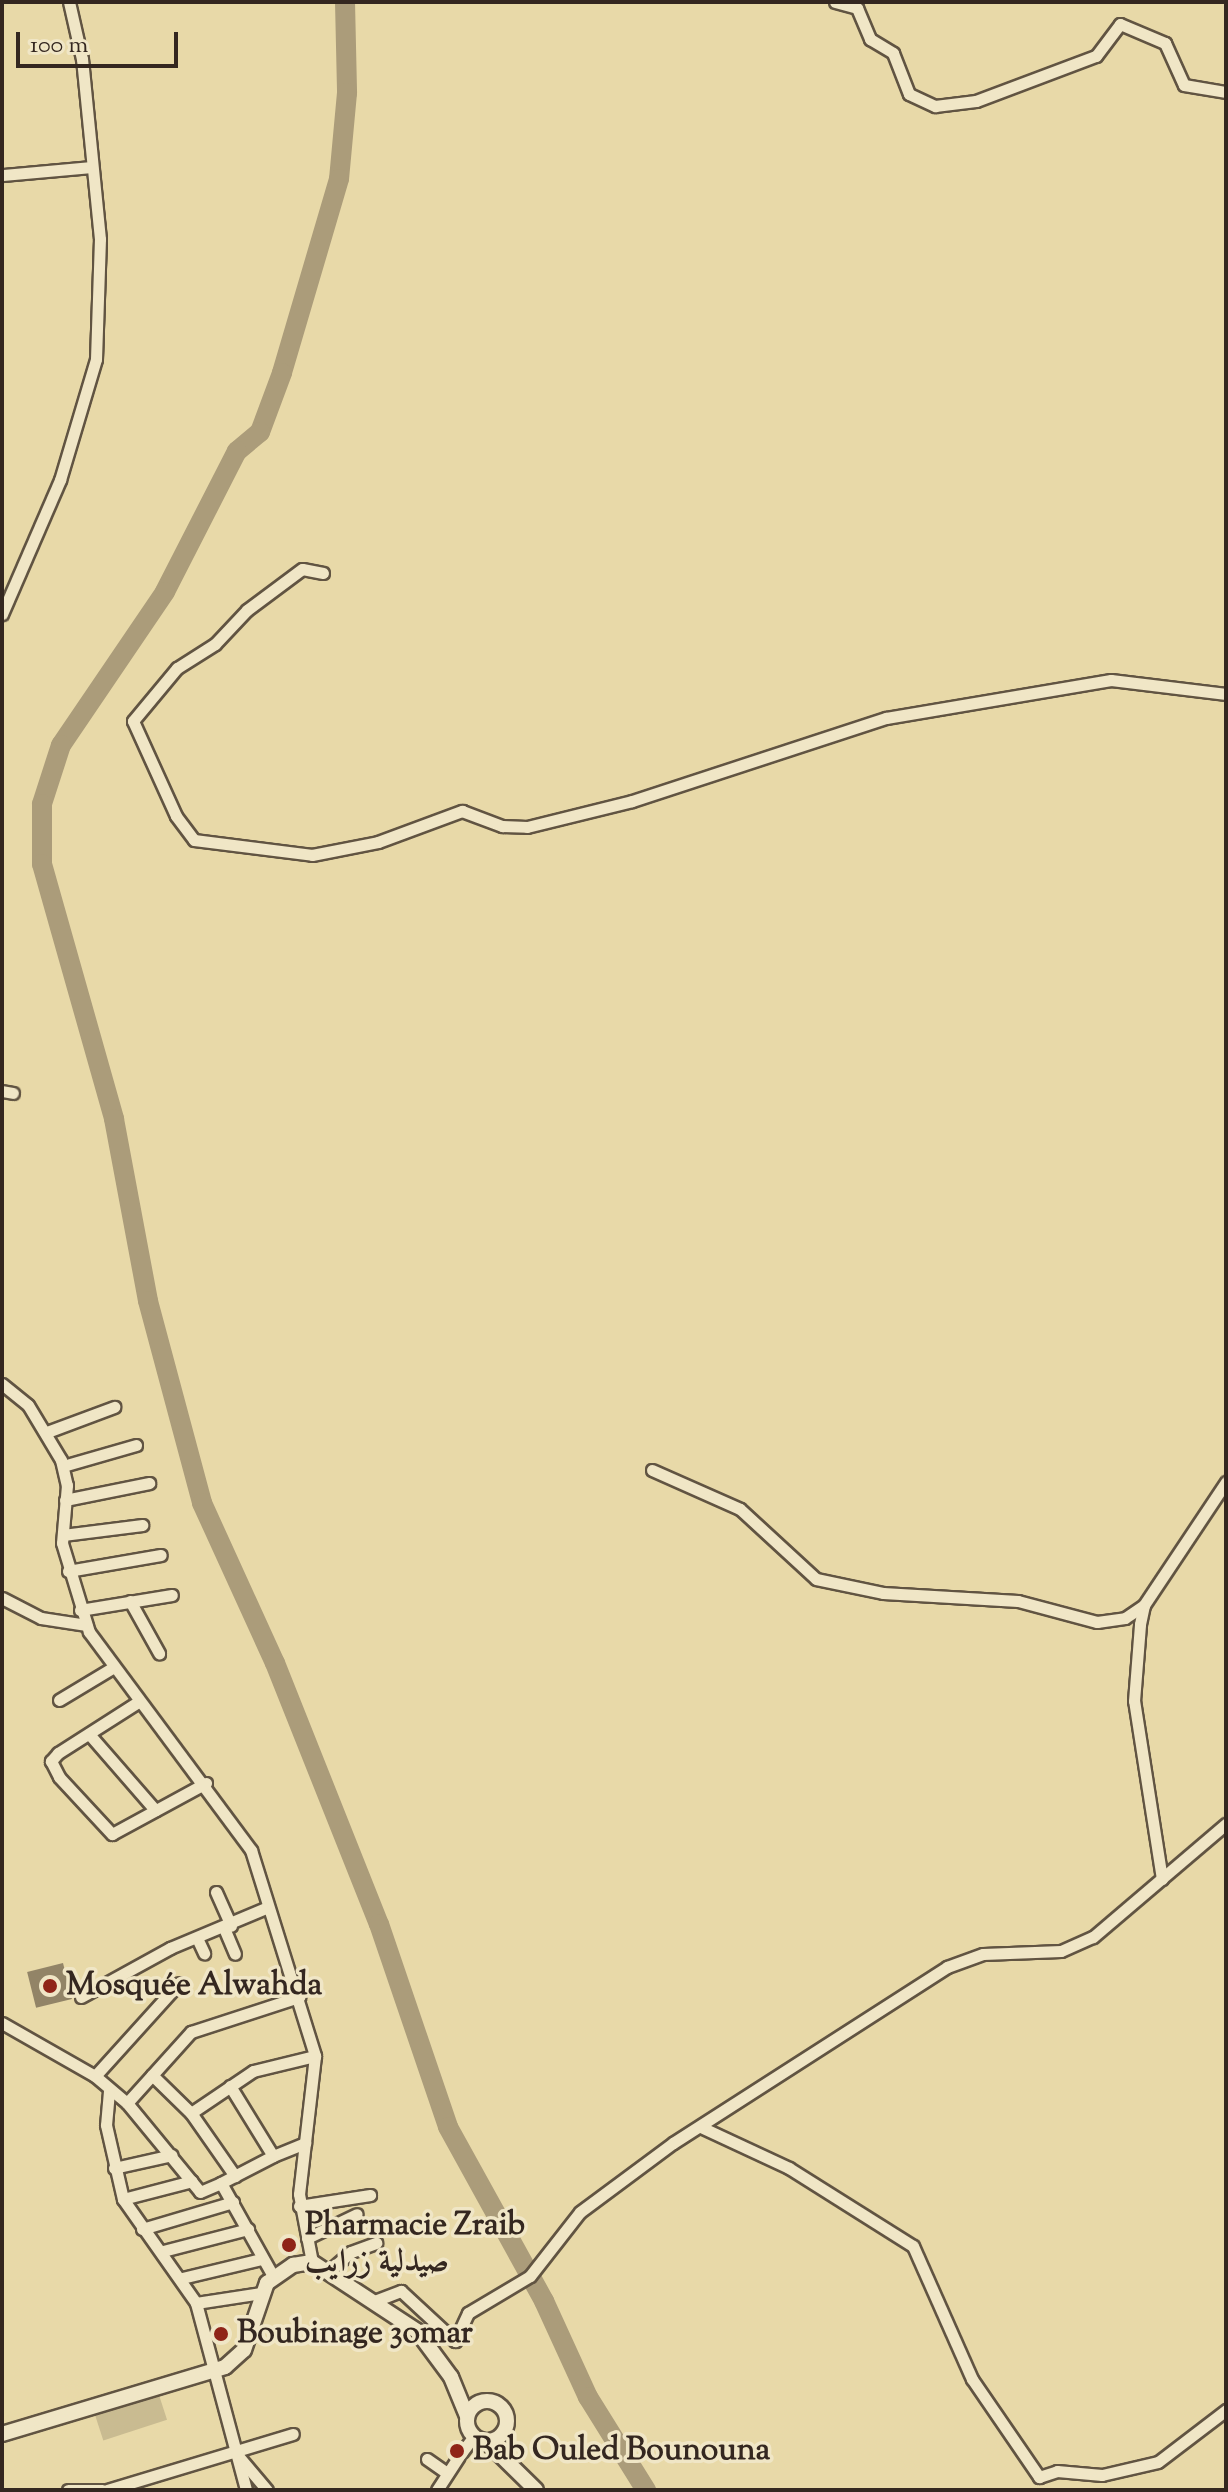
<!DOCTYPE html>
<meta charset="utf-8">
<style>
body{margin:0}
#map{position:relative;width:1228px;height:2492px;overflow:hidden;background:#e8d9a8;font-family:"Sorts Mill Goudy",Amiri,serif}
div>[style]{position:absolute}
.green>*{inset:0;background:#c9bb91;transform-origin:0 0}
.river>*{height:20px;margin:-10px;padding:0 10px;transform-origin:10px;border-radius:10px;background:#ab9c7a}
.building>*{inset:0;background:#928467;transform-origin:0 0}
.roads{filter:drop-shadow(2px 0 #615442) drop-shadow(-2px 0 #615442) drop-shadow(0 2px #615442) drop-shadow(0 -2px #615442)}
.minor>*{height:11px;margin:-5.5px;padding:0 5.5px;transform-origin:5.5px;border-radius:5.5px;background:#f0e6c6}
.tertiary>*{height:14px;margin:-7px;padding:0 7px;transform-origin:7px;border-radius:7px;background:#f0e6c6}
.tertiary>.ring{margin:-7px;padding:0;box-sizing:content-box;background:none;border:14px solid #f0e6c6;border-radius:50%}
.dots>*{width:22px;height:22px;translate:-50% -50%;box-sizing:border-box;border:4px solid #f0e6c6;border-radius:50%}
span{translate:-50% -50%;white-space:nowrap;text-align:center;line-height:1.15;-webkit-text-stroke:7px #f0e6c6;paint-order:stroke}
.poi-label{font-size:32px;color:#342720;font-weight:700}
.left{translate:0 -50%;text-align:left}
.frame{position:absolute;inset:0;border:4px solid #342720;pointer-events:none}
.scale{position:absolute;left:16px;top:32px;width:162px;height:36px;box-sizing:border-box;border:4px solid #342720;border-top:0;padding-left:10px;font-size:24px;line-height:28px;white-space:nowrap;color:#342720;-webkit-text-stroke:6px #f0e6c6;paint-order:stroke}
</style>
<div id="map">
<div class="green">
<i style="left:159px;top:2395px;width:26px;height:67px;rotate:72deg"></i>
</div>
<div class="river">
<i style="left:345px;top:2px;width:91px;rotate:88.7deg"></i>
<i style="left:347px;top:93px;width:86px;rotate:95.3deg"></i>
<i style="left:339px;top:179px;width:202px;rotate:106.4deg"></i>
<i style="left:282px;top:373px;width:63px;rotate:110.4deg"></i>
<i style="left:260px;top:432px;width:30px;rotate:140deg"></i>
<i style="left:237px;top:451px;width:158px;rotate:117.1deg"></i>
<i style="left:165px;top:592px;width:185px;rotate:124.2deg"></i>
<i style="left:61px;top:745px;width:62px;rotate:107.9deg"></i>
<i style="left:42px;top:804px;width:60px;rotate:90deg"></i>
<i style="left:42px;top:864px;width:265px;rotate:74.2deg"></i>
<i style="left:114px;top:1119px;width:185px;rotate:79.4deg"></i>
<i style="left:148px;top:1301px;width:209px;rotate:75deg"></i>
<i style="left:202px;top:1503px;width:176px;rotate:65.5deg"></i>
<i style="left:275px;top:1663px;width:281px;rotate:68.3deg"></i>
<i style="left:379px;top:1924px;width:214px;rotate:71.2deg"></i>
<i style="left:448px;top:2127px;width:199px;rotate:61.1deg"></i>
<i style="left:544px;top:2301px;width:106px;rotate:65.4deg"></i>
<i style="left:588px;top:2397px;width:110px;rotate:58.1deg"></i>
</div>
<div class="building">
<i style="left:63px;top:1963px;width:37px;height:37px;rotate:76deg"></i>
</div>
<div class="roads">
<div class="minor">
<i style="left:835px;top:2px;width:23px;rotate:15deg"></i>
<i style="left:857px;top:8px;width:34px;rotate:67deg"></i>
<i style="left:870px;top:39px;width:27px;rotate:31deg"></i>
<i style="left:893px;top:53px;width:44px;rotate:68.7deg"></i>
<i style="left:909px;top:94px;width:29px;rotate:25deg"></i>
<i style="left:935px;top:106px;width:41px;rotate:-7deg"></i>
<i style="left:976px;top:101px;width:128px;rotate:-20.6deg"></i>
<i style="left:1096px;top:56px;width:40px;rotate:-53deg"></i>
<i style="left:1120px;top:24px;width:49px;rotate:22.9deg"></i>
<i style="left:1165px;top:43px;width:46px;rotate:65.7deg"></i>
<i style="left:1184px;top:85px;width:43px;rotate:9.5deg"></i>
<i style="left:2px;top:175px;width:90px;rotate:-5.1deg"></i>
<i style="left:323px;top:573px;width:21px;rotate:-169deg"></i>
<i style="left:302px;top:569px;width:69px;rotate:143.3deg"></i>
<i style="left:247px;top:610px;width:47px;rotate:133.3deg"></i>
<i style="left:215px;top:644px;width:45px;rotate:147.7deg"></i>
<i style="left:177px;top:668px;width:69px;rotate:129.7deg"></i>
<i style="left:133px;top:721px;width:104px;rotate:65.6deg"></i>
<i style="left:176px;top:816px;width:30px;rotate:53deg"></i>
<i style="left:194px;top:840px;width:119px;rotate:7.2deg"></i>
<i style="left:312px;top:855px;width:67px;rotate:-11.1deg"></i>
<i style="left:378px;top:842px;width:90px;rotate:-20.3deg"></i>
<i style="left:462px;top:811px;width:43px;rotate:20.6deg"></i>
<i style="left:502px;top:826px;width:25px;rotate:2deg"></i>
<i style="left:527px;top:827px;width:108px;rotate:-13.9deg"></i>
<i style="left:632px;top:801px;width:267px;rotate:-18.1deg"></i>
<i style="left:886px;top:718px;width:228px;rotate:-9.6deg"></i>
<i style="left:1111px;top:680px;width:116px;rotate:6.9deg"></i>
<i style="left:2px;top:614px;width:146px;rotate:-66.6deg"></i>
<i style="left:60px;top:480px;width:126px;rotate:-73.4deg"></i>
<i style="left:96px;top:359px;width:120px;rotate:-88.1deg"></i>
<i style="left:100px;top:239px;width:181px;rotate:-95.7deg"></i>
<i style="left:82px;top:59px;width:58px;rotate:-102.8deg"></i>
<i style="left:2px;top:1091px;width:11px;rotate:10deg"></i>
<i style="left:2px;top:1384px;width:33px;rotate:39deg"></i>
<i style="left:28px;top:1405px;width:64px;rotate:59deg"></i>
<i style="left:61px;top:1460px;width:26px;rotate:77deg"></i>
<i style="left:67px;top:1485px;width:58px;rotate:94.9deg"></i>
<i style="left:62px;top:1543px;width:93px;rotate:73.1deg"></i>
<i style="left:89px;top:1632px;width:272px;rotate:53.4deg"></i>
<i style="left:251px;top:1850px;width:216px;rotate:72.7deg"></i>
<i style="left:315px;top:2056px;width:139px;rotate:96.6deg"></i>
<i style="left:299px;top:2194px;width:69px;rotate:79.2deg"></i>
<i style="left:47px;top:1432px;width:72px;rotate:-20.5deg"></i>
<i style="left:63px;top:1466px;width:76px;rotate:-16deg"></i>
<i style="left:652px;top:1470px;width:96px;rotate:23.9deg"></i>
<i style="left:740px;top:1509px;width:103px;rotate:42.6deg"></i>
<i style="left:816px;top:1579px;width:68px;rotate:11.8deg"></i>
<i style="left:883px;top:1593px;width:135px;rotate:3.4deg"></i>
<i style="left:1018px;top:1601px;width:82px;rotate:14.9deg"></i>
<i style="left:1097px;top:1622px;width:28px;rotate:-8deg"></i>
<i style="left:1125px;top:1618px;width:23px;rotate:-34deg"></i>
<i style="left:65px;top:1500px;width:86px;rotate:-11.4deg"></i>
<i style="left:63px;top:1535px;width:80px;rotate:-7.2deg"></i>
<i style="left:68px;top:1571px;width:94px;rotate:-9.8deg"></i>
<i style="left:2px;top:1598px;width:44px;rotate:27.1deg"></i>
<i style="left:41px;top:1618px;width:46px;rotate:8.8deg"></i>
<i style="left:130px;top:1601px;width:60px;rotate:60.9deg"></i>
<i style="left:80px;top:1610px;width:93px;rotate:-9.3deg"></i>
<i style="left:59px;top:1700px;width:64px;rotate:-31deg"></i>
<i style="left:138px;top:1702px;width:95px;rotate:147.5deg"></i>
<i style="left:58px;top:1753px;width:11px;rotate:131deg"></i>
<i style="left:51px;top:1761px;width:18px;rotate:63deg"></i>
<i style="left:59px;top:1777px;width:78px;rotate:47.1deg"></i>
<i style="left:112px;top:1834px;width:107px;rotate:-28.5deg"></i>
<i style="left:89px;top:1734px;width:101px;rotate:49deg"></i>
<i style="left:1162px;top:1879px;width:180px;rotate:-98.9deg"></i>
<i style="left:1134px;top:1701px;width:77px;rotate:-85.5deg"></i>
<i style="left:1140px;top:1624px;width:19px;rotate:-78deg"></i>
<i style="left:1144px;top:1605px;width:148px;rotate:-56.3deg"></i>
<i style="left:216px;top:1892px;width:37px;rotate:66deg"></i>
<i style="left:224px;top:1928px;width:28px;rotate:67deg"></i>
<i style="left:197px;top:1938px;width:17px;rotate:65deg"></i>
<i style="left:81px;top:1997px;width:102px;rotate:-28.8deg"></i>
<i style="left:170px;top:1948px;width:106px;rotate:-22.7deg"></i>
<i style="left:2px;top:2023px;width:107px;rotate:29.7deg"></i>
<i style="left:95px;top:2076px;width:42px;rotate:40.2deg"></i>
<i style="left:127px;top:2103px;width:115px;rotate:50.6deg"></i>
<i style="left:200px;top:2192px;width:23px;rotate:-23deg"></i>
<i style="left:152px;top:2075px;width:54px;rotate:44.3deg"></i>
<i style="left:191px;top:2113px;width:77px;rotate:55.1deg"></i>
<i style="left:95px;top:2076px;width:125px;rotate:-47.9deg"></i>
<i style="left:230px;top:2086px;width:82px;rotate:58.4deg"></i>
<i style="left:273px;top:2156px;width:35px;rotate:-22deg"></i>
<i style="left:109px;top:2091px;width:34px;rotate:95deg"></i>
<i style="left:106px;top:2125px;width:76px;rotate:77.1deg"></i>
<i style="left:123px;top:2199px;width:127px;rotate:54.9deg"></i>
<i style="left:196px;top:2303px;width:194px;rotate:75deg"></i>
<i style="left:127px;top:2103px;width:96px;rotate:-48deg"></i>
<i style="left:191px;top:2032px;width:114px;rotate:-18deg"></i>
<i style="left:191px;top:2113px;width:75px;rotate:-34.1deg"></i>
<i style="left:253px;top:2071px;width:64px;rotate:-13.6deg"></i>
<i style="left:701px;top:2127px;width:97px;rotate:25deg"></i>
<i style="left:789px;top:2168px;width:146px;rotate:32.2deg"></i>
<i style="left:913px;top:2246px;width:145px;rotate:66.1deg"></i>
<i style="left:972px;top:2379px;width:119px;rotate:55.6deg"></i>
<i style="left:1039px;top:2477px;width:19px;rotate:-18deg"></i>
<i style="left:1057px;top:2471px;width:45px;rotate:5.1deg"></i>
<i style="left:1102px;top:2475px;width:57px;rotate:-13.1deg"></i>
<i style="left:1158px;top:2462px;width:86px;rotate:-37.4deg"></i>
<i style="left:273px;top:2156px;width:59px;rotate:152.6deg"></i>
<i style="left:221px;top:2183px;width:107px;rotate:60.8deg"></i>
<i style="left:114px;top:2168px;width:59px;rotate:-12.6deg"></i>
<i style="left:123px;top:2199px;width:71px;rotate:-14.6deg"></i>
<i style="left:299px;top:2206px;width:72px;rotate:-8.8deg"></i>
<i style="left:142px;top:2229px;width:95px;rotate:-16.5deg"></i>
<i style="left:307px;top:2238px;width:55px;rotate:-25.6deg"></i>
<i style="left:163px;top:2251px;width:88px;rotate:-14.5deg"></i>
<i style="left:329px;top:2271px;width:29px;rotate:-41deg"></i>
<i style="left:351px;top:2252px;width:27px;rotate:-20deg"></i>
<i style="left:182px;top:2278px;width:81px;rotate:-13.5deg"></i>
<i style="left:372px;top:2302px;width:31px;rotate:-21deg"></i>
<i style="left:401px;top:2291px;width:74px;rotate:42.8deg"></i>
<i style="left:455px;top:2341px;width:31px;rotate:-65deg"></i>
<i style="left:468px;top:2313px;width:72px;rotate:-30.8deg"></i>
<i style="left:530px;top:2276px;width:81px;rotate:-52deg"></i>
<i style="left:580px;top:2212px;width:116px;rotate:-36.6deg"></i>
<i style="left:673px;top:2143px;width:326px;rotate:-32.7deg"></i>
<i style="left:947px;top:1967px;width:38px;rotate:-20deg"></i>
<i style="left:983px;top:1954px;width:78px;rotate:-2.2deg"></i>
<i style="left:1061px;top:1951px;width:35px;rotate:-24deg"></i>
<i style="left:1093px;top:1937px;width:175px;rotate:-40.4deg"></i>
<i style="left:196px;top:2303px;width:66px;rotate:-8.7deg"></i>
<i style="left:234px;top:2451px;width:51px;rotate:49.8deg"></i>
<i style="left:462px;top:2452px;width:20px;rotate:-53deg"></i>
<i style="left:427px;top:2459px;width:24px;rotate:35deg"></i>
<i style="left:68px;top:2490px;width:34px"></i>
<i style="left:107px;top:2490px;width:194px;rotate:-16.8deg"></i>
<i style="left:437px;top:2490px;width:40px;rotate:-57.1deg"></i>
</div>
<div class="tertiary">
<i class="ring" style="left:467px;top:2401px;width:26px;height:26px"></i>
<i style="left:2px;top:2434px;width:233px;rotate:-16.7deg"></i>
<i style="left:225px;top:2367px;width:25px;rotate:-42deg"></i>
<i style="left:244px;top:2350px;width:71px;rotate:-71.1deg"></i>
<i style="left:267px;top:2283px;width:32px;rotate:-35deg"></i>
<i style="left:293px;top:2265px;width:19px;rotate:-9deg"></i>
<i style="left:312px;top:2262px;width:126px;rotate:33.3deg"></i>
<i style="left:417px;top:2331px;width:57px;rotate:53.5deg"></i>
<i style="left:451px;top:2377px;width:42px;rotate:67.7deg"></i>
<i style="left:486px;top:2441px;width:70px;rotate:44.4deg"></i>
</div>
</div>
<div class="dots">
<i style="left:50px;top:1986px;background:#8f2418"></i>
<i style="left:289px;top:2245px;background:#8f2418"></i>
<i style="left:221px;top:2334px;background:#8f2418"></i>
<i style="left:457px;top:2451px;background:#8f2418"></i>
</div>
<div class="poi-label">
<span class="left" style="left:66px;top:1986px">Mosquée Alwahda</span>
<span class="left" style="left:305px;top:2245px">Pharmacie Zraib<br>صيدلية زرايب</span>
<span class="left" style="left:237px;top:2334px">Boubinage 3omar</span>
<span class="left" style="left:473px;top:2451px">Bab Ouled Bounouna</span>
</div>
<div class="frame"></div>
<div class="scale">100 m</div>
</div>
